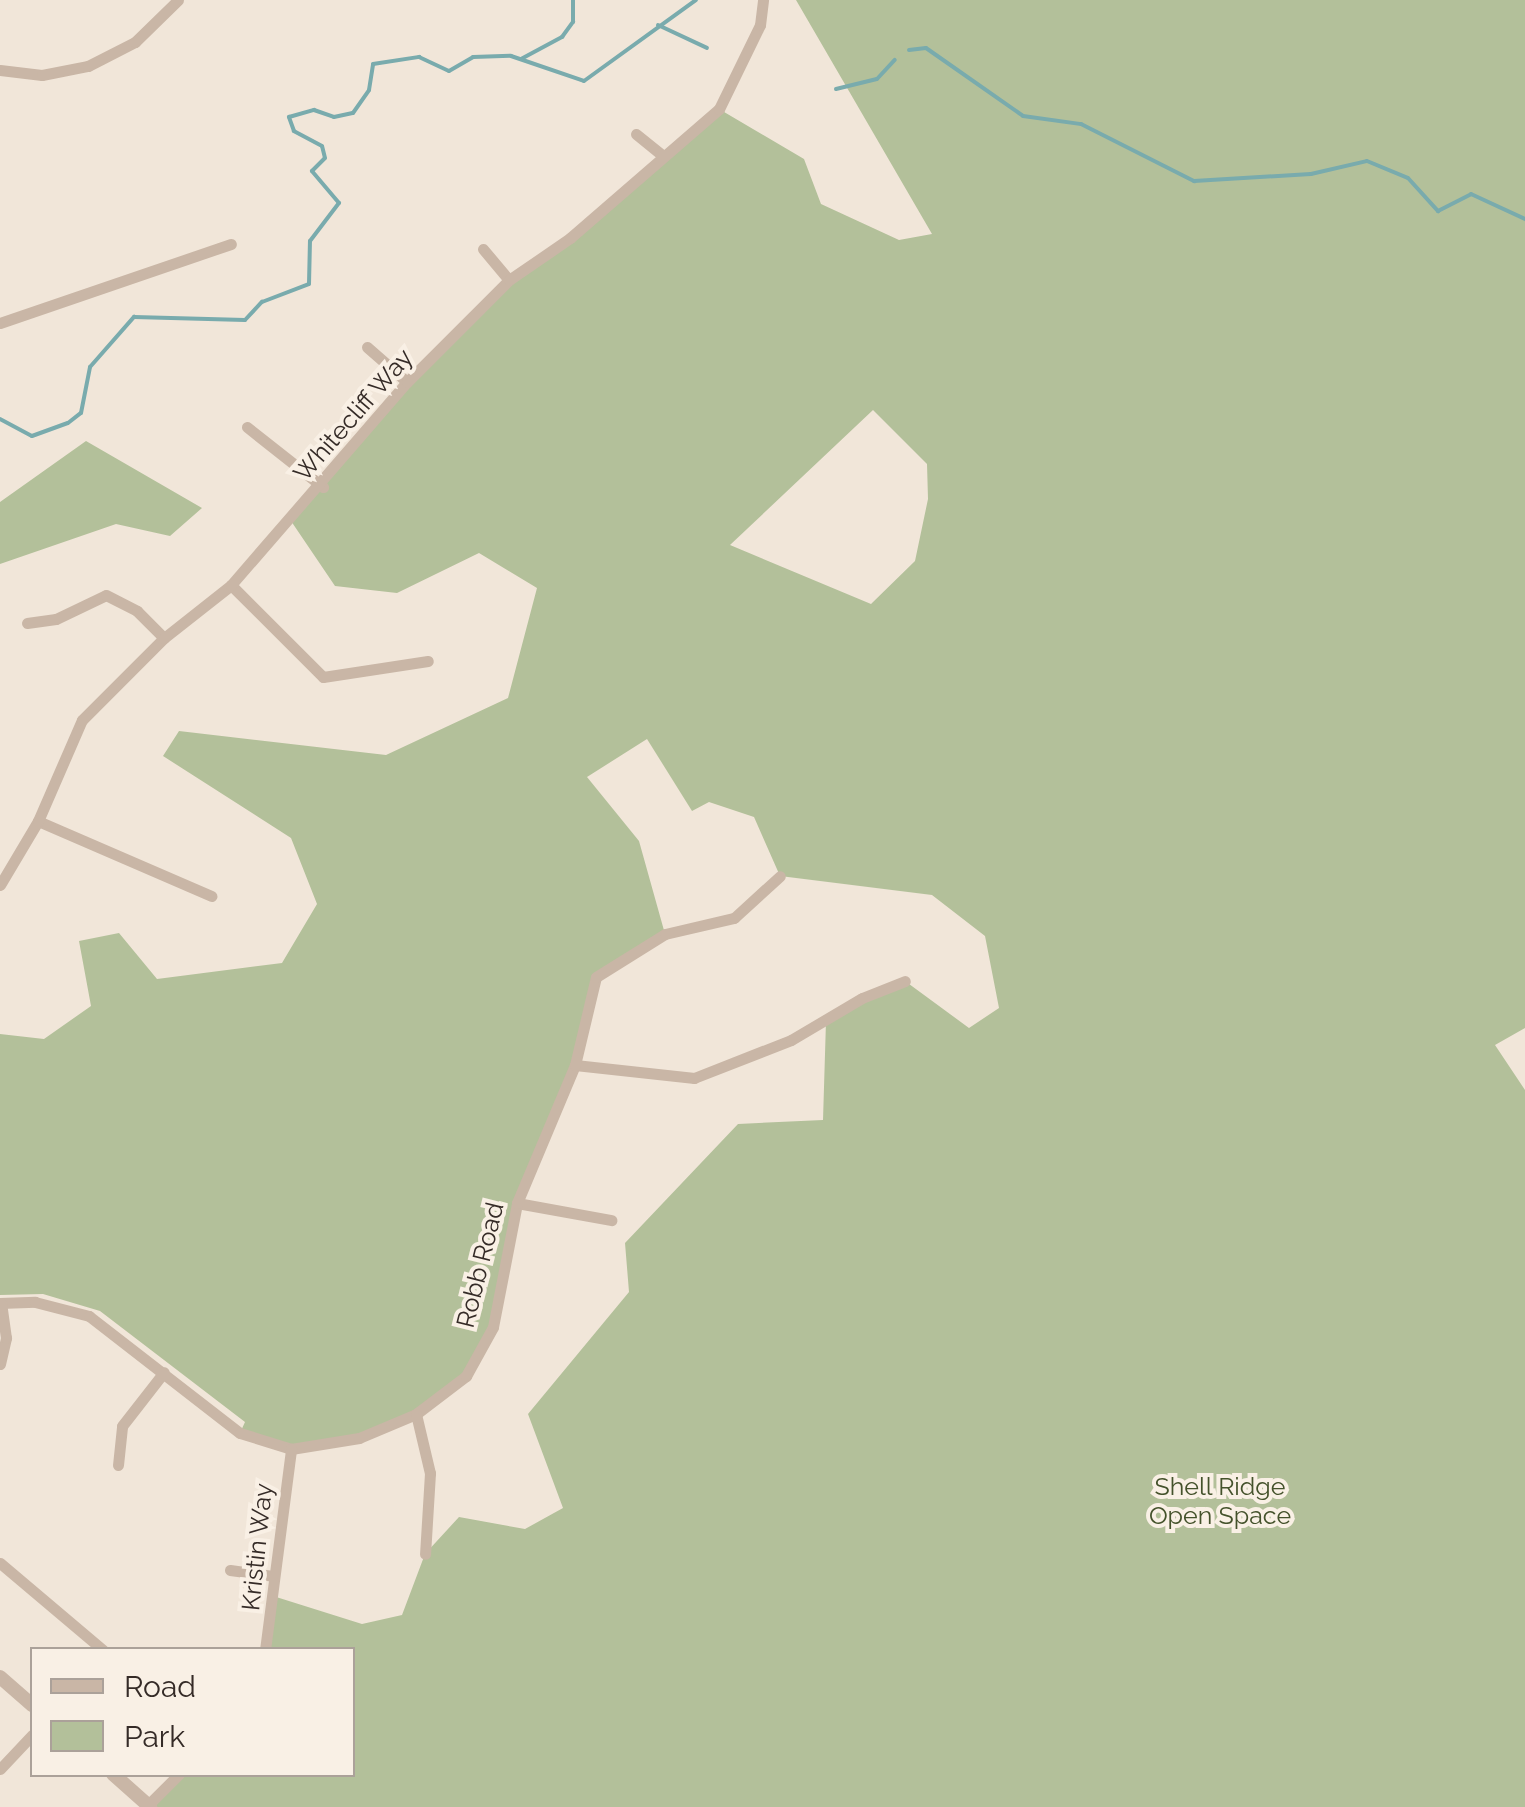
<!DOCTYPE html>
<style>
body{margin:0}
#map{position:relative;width:1525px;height:1807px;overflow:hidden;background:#f1e6d9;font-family:Raleway,sans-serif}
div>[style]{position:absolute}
.green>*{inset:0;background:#b3c09a}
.stream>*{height:4px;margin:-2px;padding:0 2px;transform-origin:2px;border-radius:2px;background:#79abad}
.minor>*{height:11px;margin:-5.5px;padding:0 5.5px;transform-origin:5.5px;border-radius:5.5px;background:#c9b6a6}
.tertiary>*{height:14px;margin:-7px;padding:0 7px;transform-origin:7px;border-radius:7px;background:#c9b6a6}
span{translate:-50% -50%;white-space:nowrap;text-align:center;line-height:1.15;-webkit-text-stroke:8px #f9f0e5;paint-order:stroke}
.street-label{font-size:25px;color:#352b27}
.park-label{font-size:25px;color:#44522b}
.legend{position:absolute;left:30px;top:1647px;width:325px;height:130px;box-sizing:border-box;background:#f9f0e5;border:2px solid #aba199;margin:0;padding:12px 18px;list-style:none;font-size:30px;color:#352b27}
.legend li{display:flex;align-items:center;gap:20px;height:50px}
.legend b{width:50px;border:2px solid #aba199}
</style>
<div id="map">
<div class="green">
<i style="clip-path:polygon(evenodd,796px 0,1525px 0,1525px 1028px,1495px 1045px,1525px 1090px,1525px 1807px,150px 1807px,179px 1775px,352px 1774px,352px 1650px,265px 1649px,273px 1596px,362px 1624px,402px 1615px,425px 1554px,459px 1517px,525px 1529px,563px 1508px,528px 1414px,629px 1292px,625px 1243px,738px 1124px,823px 1120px,826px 1021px,905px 981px,969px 1028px,999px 1008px,985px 936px,932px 895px,780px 876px,754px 817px,709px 802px,692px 811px,647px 739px,587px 777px,639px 841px,665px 934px,596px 977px,575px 1065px,517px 1203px,493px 1327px,466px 1376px,416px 1414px,359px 1438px,291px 1449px,240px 1433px,245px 1422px,100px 1311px,43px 1294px,0 1295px,0 1034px,44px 1039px,91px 1006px,79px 941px,119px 933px,157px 979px,282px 963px,317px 904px,291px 838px,163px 756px,179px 731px,386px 755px,508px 698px,537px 588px,479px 553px,397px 593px,335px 586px,291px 521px,407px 382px,509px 280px,570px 238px,719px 109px,804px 159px,821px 204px,899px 240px,932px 234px,796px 0,873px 410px,927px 464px,928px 499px,915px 561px,871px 604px,730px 545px,873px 410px)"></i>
<i style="clip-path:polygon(86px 441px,202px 508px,170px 536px,116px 524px,0 564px,0 502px)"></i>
</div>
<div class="stream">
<i style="left:658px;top:25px;width:54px;rotate:25.1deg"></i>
<i style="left:909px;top:50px;width:17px;rotate:-7deg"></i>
<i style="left:926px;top:48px;width:118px;rotate:35deg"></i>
<i style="left:1023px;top:116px;width:59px;rotate:7.9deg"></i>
<i style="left:1081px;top:124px;width:127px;rotate:26.8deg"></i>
<i style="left:1194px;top:181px;width:117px;rotate:-3.4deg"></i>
<i style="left:1311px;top:174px;width:57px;rotate:-13.1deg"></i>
<i style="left:1367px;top:161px;width:44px;rotate:22.5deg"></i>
<i style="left:1408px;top:178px;width:45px;rotate:47.7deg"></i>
<i style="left:1438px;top:211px;width:37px;rotate:-27deg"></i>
<i style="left:1471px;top:194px;width:60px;rotate:24.8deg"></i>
<i style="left:521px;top:59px;width:47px;rotate:-28.2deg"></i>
<i style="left:562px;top:37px;width:19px;rotate:-54deg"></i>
<i style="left:573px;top:22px;width:22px;rotate:-90deg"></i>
<i style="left:836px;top:89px;width:42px;rotate:-13.7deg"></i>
<i style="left:877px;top:79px;width:26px;rotate:-47deg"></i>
<i style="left:0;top:419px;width:36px;rotate:28deg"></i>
<i style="left:32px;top:436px;width:38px;rotate:-20deg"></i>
<i style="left:68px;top:423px;width:16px;rotate:-38deg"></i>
<i style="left:81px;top:413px;width:47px;rotate:-78.9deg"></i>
<i style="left:90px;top:367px;width:67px;rotate:-48.7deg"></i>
<i style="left:134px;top:317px;width:111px;rotate:1.5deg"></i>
<i style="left:245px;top:320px;width:25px;rotate:-47deg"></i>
<i style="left:262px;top:302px;width:50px;rotate:-21deg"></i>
<i style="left:309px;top:284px;width:43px;rotate:-88.7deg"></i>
<i style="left:310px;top:241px;width:48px;rotate:-52.7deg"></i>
<i style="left:339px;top:203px;width:42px;rotate:-130.2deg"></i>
<i style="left:312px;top:171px;width:18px;rotate:-45deg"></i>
<i style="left:325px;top:158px;width:12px;rotate:-104deg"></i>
<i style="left:322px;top:146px;width:32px;rotate:-152deg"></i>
<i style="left:294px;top:131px;width:15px;rotate:-110deg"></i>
<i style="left:289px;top:117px;width:26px;rotate:-16deg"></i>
<i style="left:314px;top:110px;width:21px;rotate:19deg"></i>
<i style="left:334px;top:117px;width:19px;rotate:-12deg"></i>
<i style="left:353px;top:113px;width:28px;rotate:-55deg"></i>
<i style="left:369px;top:90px;width:26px;rotate:-81deg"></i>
<i style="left:373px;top:64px;width:47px;rotate:-8.7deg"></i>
<i style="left:419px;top:57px;width:33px;rotate:25deg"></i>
<i style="left:449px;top:71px;width:28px;rotate:-30deg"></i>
<i style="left:473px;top:57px;width:38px;rotate:-2deg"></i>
<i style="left:511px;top:56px;width:77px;rotate:18.9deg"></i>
<i style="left:584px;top:81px;width:138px;rotate:-35.9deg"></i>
</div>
<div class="minor">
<i style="left:0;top:70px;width:42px;rotate:6.8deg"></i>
<i style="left:42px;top:75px;width:47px;rotate:-11.1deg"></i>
<i style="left:88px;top:66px;width:53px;rotate:-27.1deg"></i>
<i style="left:135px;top:42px;width:60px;rotate:-44.3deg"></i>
<i style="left:636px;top:134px;width:32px;rotate:39deg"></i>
<i style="left:483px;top:249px;width:40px;rotate:50deg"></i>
<i style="left:0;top:323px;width:244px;rotate:-18.9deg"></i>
<i style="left:367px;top:347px;width:53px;rotate:41.2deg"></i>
<i style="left:247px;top:427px;width:97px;rotate:38.3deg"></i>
<i style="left:231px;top:585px;width:130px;rotate:45deg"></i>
<i style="left:323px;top:677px;width:106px;rotate:-8.7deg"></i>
<i style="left:27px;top:623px;width:29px;rotate:-8deg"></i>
<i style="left:56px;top:619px;width:55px;rotate:-25.6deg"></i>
<i style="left:106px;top:595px;width:35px;rotate:27deg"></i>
<i style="left:137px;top:611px;width:38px;rotate:45deg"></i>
<i style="left:38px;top:821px;width:189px;rotate:23.4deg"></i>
<i style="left:0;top:885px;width:74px;rotate:-59.3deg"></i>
<i style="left:38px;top:821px;width:110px;rotate:-66.5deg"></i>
<i style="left:82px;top:720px;width:116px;rotate:-45deg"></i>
<i style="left:164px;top:638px;width:85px;rotate:-38.3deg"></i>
<i style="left:231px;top:585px;width:269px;rotate:-49.1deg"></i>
<i style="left:407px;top:382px;width:144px;rotate:-45deg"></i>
<i style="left:509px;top:280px;width:74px;rotate:-34.5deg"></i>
<i style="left:570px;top:238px;width:197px;rotate:-40.9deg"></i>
<i style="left:719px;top:109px;width:93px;rotate:-64deg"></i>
<i style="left:760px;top:25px;width:25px;rotate:-83deg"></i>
<i style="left:575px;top:1065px;width:120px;rotate:6.2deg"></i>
<i style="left:694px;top:1078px;width:104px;rotate:-21.4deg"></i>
<i style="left:791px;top:1040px;width:82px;rotate:-30.6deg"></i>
<i style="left:862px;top:998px;width:46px;rotate:-21.6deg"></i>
<i style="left:517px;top:1203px;width:96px;rotate:10.3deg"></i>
<i style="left:0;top:1303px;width:35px;rotate:-2deg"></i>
<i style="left:35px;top:1302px;width:56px;rotate:14.5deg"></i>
<i style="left:89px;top:1316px;width:191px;rotate:37.8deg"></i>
<i style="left:240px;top:1433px;width:53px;rotate:17.4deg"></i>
<i style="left:291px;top:1449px;width:69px;rotate:-9.2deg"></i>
<i style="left:359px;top:1438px;width:62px;rotate:-22.8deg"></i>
<i style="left:416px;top:1414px;width:63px;rotate:-37.2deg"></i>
<i style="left:466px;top:1376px;width:56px;rotate:-61.1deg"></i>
<i style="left:493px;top:1327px;width:126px;rotate:-79deg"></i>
<i style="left:517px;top:1203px;width:150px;rotate:-67.2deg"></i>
<i style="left:575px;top:1065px;width:90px;rotate:-76.6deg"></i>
<i style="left:596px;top:977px;width:81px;rotate:-31.9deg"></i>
<i style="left:665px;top:934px;width:71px;rotate:-13.1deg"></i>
<i style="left:734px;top:918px;width:62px;rotate:-42.4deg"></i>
<i style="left:0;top:1364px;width:27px;rotate:-77deg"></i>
<i style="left:6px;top:1338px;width:35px;rotate:-98deg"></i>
<i style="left:416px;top:1414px;width:61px;rotate:76.7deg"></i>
<i style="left:430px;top:1473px;width:81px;rotate:93.5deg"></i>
<i style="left:118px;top:1465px;width:39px;rotate:-84deg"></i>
<i style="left:122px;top:1426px;width:68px;rotate:-52.1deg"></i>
<i style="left:0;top:1563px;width:135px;rotate:40.2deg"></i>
<i style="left:230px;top:1570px;width:43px;rotate:7.9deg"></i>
<i style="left:265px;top:1650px;width:203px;rotate:-82.6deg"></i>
<i style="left:0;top:1769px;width:47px;rotate:-46.7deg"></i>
<i style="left:148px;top:1805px;width:44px;rotate:-45deg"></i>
</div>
<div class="tertiary">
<i style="left:0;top:1677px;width:43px;rotate:41.2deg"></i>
<i style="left:113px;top:1774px;width:50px;rotate:41.7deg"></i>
</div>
<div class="street-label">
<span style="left:353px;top:415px;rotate:-49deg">Whitecliff Way</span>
<span style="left:480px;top:1265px;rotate:-76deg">Robb Road</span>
<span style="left:257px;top:1547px;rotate:-84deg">Kristin Way</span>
</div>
<div class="park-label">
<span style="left:1220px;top:1501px">Shell Ridge<br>Open Space</span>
</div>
<ul class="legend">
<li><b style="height:12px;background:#c9b6a6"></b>Road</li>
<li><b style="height:28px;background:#b3c09a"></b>Park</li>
</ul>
</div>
